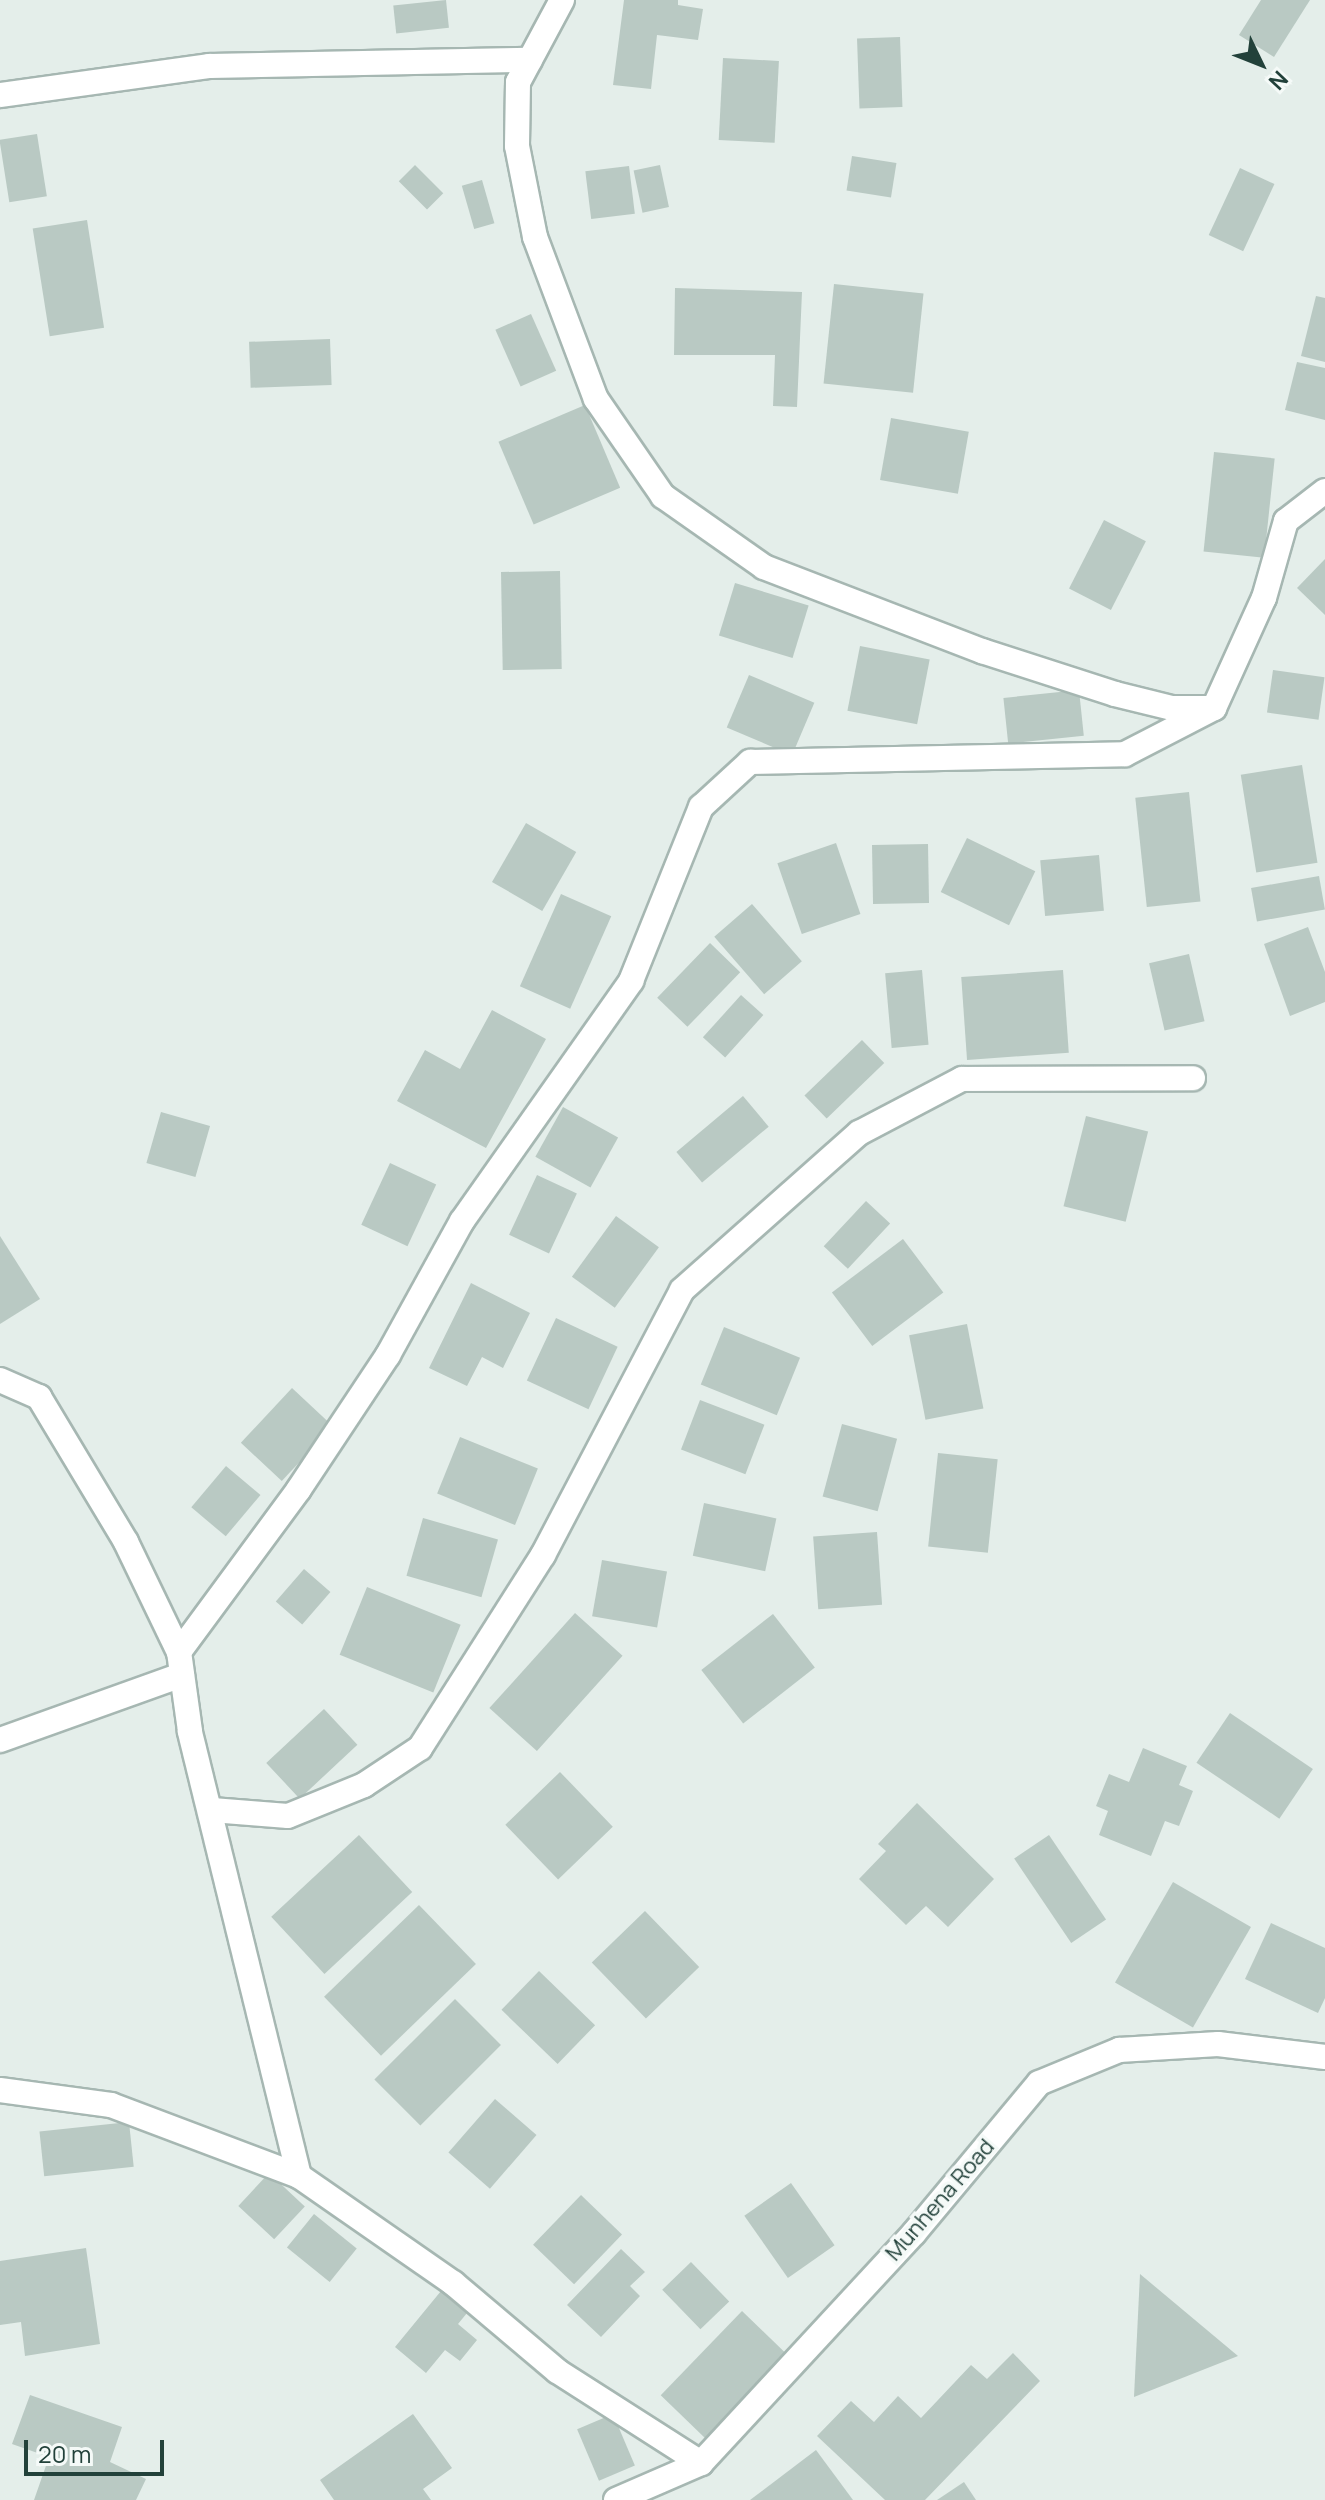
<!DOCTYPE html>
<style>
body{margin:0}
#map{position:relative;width:1325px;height:2500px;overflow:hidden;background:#e4eeea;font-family:Manrope,sans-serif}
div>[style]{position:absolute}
.building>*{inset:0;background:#b9c9c3;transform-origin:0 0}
.roads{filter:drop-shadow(2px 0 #a6b7b2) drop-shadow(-2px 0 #a6b7b2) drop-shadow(0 2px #a6b7b2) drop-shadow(0 -2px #a6b7b2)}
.street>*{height:24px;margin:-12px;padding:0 12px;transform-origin:12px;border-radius:12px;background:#fff}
.secondary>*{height:24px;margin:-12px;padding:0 12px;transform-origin:12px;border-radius:12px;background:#fff}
span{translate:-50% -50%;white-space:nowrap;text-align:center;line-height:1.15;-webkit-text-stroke:7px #f5faf8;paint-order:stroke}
.street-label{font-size:22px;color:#22413a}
.north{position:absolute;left:1221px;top:24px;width:80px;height:80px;-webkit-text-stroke:6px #f5faf8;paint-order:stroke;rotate:133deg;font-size:22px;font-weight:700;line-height:32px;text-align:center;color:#22413a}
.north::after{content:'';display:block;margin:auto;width:28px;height:36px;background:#22413a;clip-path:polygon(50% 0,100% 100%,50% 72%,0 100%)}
.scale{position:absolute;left:24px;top:2440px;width:140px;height:36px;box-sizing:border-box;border:4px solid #22413a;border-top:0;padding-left:10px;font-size:24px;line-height:28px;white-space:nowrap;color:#22413a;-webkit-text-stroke:6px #f5faf8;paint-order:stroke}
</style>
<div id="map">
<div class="building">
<i style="left:446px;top:0;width:28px;height:53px;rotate:84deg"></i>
<i style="clip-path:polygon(624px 0,678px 0,678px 5px,703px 9px,698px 40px,657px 35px,651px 89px,613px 85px)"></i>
<i style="clip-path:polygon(1261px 0,1310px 0,1274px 57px,1239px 35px)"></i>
<i style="left:900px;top:37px;width:70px;height:43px;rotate:88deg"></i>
<i style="left:723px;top:58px;width:56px;height:82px;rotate:3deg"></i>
<i style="left:37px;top:134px;width:63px;height:38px;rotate:81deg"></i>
<i style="left:852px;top:156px;width:45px;height:35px;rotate:9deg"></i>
<i style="left:415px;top:165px;width:40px;height:23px;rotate:45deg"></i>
<i style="left:660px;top:165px;width:43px;height:27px;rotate:78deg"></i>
<i style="left:629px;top:166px;width:48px;height:44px;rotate:83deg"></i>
<i style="left:1240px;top:168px;width:38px;height:74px;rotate:25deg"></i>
<i style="left:482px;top:180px;width:45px;height:21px;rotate:74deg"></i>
<i style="left:87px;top:220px;width:109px;height:55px;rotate:81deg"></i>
<i style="left:834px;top:284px;width:90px;height:100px;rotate:6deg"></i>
<i style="clip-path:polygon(675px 288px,802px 292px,797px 407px,773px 406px,775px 355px,674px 355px)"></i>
<i style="clip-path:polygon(1316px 296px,1325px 298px,1325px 362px,1301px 356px)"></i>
<i style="left:531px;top:314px;width:62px;height:39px;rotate:66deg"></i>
<i style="left:330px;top:339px;width:46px;height:81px;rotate:88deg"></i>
<i style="clip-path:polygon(1297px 362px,1325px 368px,1325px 420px,1285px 410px)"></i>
<i style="left:585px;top:405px;width:90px;height:94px;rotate:67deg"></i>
<i style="left:891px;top:418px;width:79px;height:63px;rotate:10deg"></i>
<i style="left:1214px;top:452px;width:61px;height:100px;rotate:6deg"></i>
<i style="left:1104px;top:520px;width:47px;height:77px;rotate:27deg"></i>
<i style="clip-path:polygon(1325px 559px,1325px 615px,1297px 588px)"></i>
<i style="left:560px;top:571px;width:98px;height:59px;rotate:89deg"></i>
<i style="left:735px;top:583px;width:77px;height:55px;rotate:17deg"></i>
<i style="left:860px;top:646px;width:71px;height:66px;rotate:11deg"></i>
<i style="left:1273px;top:670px;width:52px;height:43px;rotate:8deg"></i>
<i style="left:749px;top:675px;width:71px;height:57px;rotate:23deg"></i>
<i style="left:1079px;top:690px;width:46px;height:76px;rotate:84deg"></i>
<i style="left:1302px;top:765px;width:99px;height:62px;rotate:81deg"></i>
<i style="left:1189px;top:792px;width:110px;height:54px;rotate:84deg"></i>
<i style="left:526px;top:823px;width:58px;height:68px;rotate:30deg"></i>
<i style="left:967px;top:838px;width:76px;height:60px;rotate:26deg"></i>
<i style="left:836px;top:843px;width:75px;height:62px;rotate:71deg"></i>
<i style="left:928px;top:844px;width:59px;height:56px;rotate:89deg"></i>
<i style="left:1099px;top:855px;width:56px;height:59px;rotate:85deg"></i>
<i style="left:1319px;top:876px;width:34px;height:69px;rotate:80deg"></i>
<i style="left:561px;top:894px;width:55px;height:101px;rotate:24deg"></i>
<i style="left:752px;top:904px;width:76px;height:50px;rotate:49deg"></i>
<i style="clip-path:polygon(1308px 927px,1325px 972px,1325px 1002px,1290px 1016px,1264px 944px)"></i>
<i style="left:710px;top:943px;width:42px;height:76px;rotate:44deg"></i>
<i style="left:1189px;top:954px;width:69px;height:41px;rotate:77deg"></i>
<i style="left:922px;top:970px;width:75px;height:37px;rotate:85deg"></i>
<i style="left:1063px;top:970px;width:83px;height:102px;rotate:86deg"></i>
<i style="left:741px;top:995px;width:30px;height:57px;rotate:42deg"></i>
<i style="clip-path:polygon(492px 1010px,546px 1039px,486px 1148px,397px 1101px,425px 1050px,460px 1069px)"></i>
<i style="left:862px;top:1040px;width:32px;height:80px;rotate:46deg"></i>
<i style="left:743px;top:1096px;width:40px;height:87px;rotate:50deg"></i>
<i style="left:563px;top:1107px;width:63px;height:57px;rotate:29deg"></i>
<i style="left:161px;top:1112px;width:51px;height:53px;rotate:16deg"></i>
<i style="left:1086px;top:1116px;width:64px;height:93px;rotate:14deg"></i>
<i style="left:390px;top:1163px;width:51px;height:68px;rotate:25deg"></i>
<i style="left:537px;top:1175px;width:44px;height:66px;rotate:25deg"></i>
<i style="left:866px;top:1201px;width:33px;height:62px;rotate:43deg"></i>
<i style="left:616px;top:1216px;width:53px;height:75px;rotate:36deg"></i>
<i style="clip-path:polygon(0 1236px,40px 1299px,0 1324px)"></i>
<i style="left:903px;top:1239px;width:67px;height:89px;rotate:53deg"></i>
<i style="clip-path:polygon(471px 1283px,530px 1313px,503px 1368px,482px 1357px,467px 1386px,429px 1368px)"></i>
<i style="left:556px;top:1318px;width:68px;height:69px;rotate:25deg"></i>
<i style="left:967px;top:1324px;width:86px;height:59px;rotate:79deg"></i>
<i style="left:724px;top:1327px;width:82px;height:62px;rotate:22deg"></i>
<i style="left:292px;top:1388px;width:56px;height:75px;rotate:43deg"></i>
<i style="left:700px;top:1400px;width:69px;height:53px;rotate:21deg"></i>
<i style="left:842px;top:1424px;width:57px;height:75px;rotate:15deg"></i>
<i style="left:460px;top:1437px;width:84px;height:61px;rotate:22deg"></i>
<i style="left:938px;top:1453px;width:60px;height:94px;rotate:6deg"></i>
<i style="left:226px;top:1466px;width:45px;height:54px;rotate:40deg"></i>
<i style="left:704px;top:1503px;width:74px;height:54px;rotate:12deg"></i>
<i style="left:423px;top:1518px;width:78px;height:60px;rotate:16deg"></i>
<i style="left:877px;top:1532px;width:73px;height:64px;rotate:86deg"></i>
<i style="left:602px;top:1560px;width:66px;height:57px;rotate:10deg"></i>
<i style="left:304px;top:1569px;width:35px;height:43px;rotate:41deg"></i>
<i style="left:367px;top:1587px;width:101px;height:73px;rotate:22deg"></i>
<i style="left:575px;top:1613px;width:64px;height:128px;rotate:42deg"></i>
<i style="left:773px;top:1614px;width:68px;height:91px;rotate:52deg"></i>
<i style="left:324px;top:1709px;width:49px;height:79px;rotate:47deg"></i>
<i style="left:1230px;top:1713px;width:100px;height:60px;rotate:34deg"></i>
<i style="clip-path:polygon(1143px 1748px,1187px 1766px,1179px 1785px,1193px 1791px,1179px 1826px,1165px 1821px,1151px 1856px,1099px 1835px,1108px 1811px,1096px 1806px,1109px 1774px,1129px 1782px)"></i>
<i style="left:560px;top:1772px;width:76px;height:76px;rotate:46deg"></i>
<i style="clip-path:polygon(917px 1803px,994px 1879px,948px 1927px,926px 1906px,906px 1925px,859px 1879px,886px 1851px,878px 1844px)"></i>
<i style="left:359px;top:1835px;width:78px;height:120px;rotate:47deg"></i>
<i style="left:1049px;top:1835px;width:102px;height:42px;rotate:56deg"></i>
<i style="left:1173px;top:1882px;width:90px;height:116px;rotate:30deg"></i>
<i style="left:419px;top:1905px;width:82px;height:132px;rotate:46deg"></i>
<i style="left:645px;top:1911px;width:78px;height:74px;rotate:46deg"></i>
<i style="clip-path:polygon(1271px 1923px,1325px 1948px,1325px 1998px,1318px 2013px,1245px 1979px)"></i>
<i style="left:539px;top:1971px;width:78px;height:54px;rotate:44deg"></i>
<i style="left:455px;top:1999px;width:65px;height:114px;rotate:45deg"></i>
<i style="left:495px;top:2099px;width:55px;height:71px;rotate:41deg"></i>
<i style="left:129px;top:2122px;width:45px;height:90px;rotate:84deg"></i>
<i style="left:269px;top:2173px;width:49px;height:45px;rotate:43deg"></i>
<i style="left:791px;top:2183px;width:76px;height:57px;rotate:55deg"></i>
<i style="left:581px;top:2195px;width:57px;height:69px;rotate:44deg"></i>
<i style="left:314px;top:2214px;width:55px;height:43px;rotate:39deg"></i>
<i style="clip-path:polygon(86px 2248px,100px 2344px,25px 2356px,21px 2322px,0 2325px,0 2261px)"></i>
<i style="clip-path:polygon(621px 2249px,645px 2272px,630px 2286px,640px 2296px,601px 2337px,567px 2305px)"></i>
<i style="left:691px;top:2262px;width:55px;height:40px;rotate:46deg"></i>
<i style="clip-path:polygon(1140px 2274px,1238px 2356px,1134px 2397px)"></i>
<i style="clip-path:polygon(441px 2291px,467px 2313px,458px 2324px,477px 2340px,460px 2361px,445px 2350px,426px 2373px,395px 2347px)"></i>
<i style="left:742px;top:2311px;width:68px;height:117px;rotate:44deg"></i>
<i style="clip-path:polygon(1013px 2353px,1040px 2381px,925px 2500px,885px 2500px,817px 2436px,851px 2401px,874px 2422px,898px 2396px,921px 2418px,971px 2365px,987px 2379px)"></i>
<i style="clip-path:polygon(30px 2395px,122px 2427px,110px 2462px,146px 2479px,136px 2500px,34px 2500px,49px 2457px,12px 2444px)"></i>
<i style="clip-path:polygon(413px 2414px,452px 2468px,423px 2489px,431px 2500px,334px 2500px,320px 2480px)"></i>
<i style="left:613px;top:2414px;width:56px;height:39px;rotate:67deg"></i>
<i style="clip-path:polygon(816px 2450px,853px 2500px,750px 2500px)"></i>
<i style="clip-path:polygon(964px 2482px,976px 2500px,937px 2500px)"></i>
</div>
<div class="roads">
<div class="street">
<i style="left:562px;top:0;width:93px;rotate:118.2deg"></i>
<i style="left:518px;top:82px;width:64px;rotate:90.9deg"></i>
<i style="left:517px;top:146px;width:93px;rotate:78.8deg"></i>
<i style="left:535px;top:237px;width:173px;rotate:69.4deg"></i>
<i style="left:596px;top:399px;width:118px;rotate:55.4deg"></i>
<i style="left:663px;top:496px;width:123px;rotate:35.1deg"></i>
<i style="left:764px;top:567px;width:234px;rotate:21.1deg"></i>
<i style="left:982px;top:651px;width:140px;rotate:17.9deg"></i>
<i style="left:1115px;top:694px;width:59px;rotate:13.8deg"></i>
<i style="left:1172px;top:708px;width:42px"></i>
<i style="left:1214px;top:708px;width:121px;rotate:-65.6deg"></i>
<i style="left:1264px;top:598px;width:80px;rotate:-74.1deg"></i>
<i style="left:1286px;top:521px;width:49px;rotate:-37.6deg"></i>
<i style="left:0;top:95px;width:211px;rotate:-7.9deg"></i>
<i style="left:209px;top:66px;width:321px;rotate:-1.1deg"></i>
<i style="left:0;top:1380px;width:43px;rotate:23.6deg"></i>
<i style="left:39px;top:1397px;width:169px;rotate:59deg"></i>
<i style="left:126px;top:1542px;width:122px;rotate:64.3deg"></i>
<i style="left:0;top:1740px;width:193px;rotate:-19.7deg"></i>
<i style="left:212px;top:1810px;width:76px;rotate:4.5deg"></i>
<i style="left:288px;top:1816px;width:82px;rotate:-22.2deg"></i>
<i style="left:364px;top:1785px;width:67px;rotate:-33.5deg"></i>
<i style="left:420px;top:1748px;width:229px;rotate:-57.5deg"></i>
<i style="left:543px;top:1555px;width:299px;rotate:-62.3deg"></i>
<i style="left:682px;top:1290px;width:237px;rotate:-41.6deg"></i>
<i style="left:859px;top:1133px;width:116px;rotate:-27.7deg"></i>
<i style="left:962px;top:1079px;width:231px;rotate:-0.2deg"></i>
<i style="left:0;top:2090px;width:112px;rotate:7.7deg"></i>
<i style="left:111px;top:2105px;width:201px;rotate:20.7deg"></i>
<i style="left:299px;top:2176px;width:188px;rotate:34.8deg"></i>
<i style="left:453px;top:2283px;width:136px;rotate:40.2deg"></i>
<i style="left:557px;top:2371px;width:171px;rotate:32.6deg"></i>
<i style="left:299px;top:2176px;width:458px;rotate:-103.8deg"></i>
<i style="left:190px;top:1731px;width:80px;rotate:-97.9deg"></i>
<i style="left:179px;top:1652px;width:202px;rotate:-53.6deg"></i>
<i style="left:299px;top:1489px;width:161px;rotate:-56.4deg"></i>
<i style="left:388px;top:1355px;width:153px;rotate:-61.1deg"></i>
<i style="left:462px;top:1221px;width:294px;rotate:-54.8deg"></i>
<i style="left:631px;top:981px;width:188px;rotate:-68.1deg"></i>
<i style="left:701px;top:807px;width:67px;rotate:-42.6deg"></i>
<i style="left:750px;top:762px;width:375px;rotate:-1.2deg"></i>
<i style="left:1125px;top:754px;width:100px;rotate:-27.3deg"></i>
</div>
<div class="secondary">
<i style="left:616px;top:2500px;width:93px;rotate:-23.5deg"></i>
<i style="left:701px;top:2463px;width:313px;rotate:-47.2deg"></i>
<i style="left:914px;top:2233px;width:195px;rotate:-50.2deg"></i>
<i style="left:1039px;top:2083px;width:87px;rotate:-22.4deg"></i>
<i style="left:1119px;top:2050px;width:99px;rotate:-3.5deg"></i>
<i style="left:1218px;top:2044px;width:108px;rotate:6.9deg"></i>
</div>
</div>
<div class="street-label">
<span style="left:940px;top:2200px;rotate:-49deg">Munhena Road</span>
</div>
<div class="north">N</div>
<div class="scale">20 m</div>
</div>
